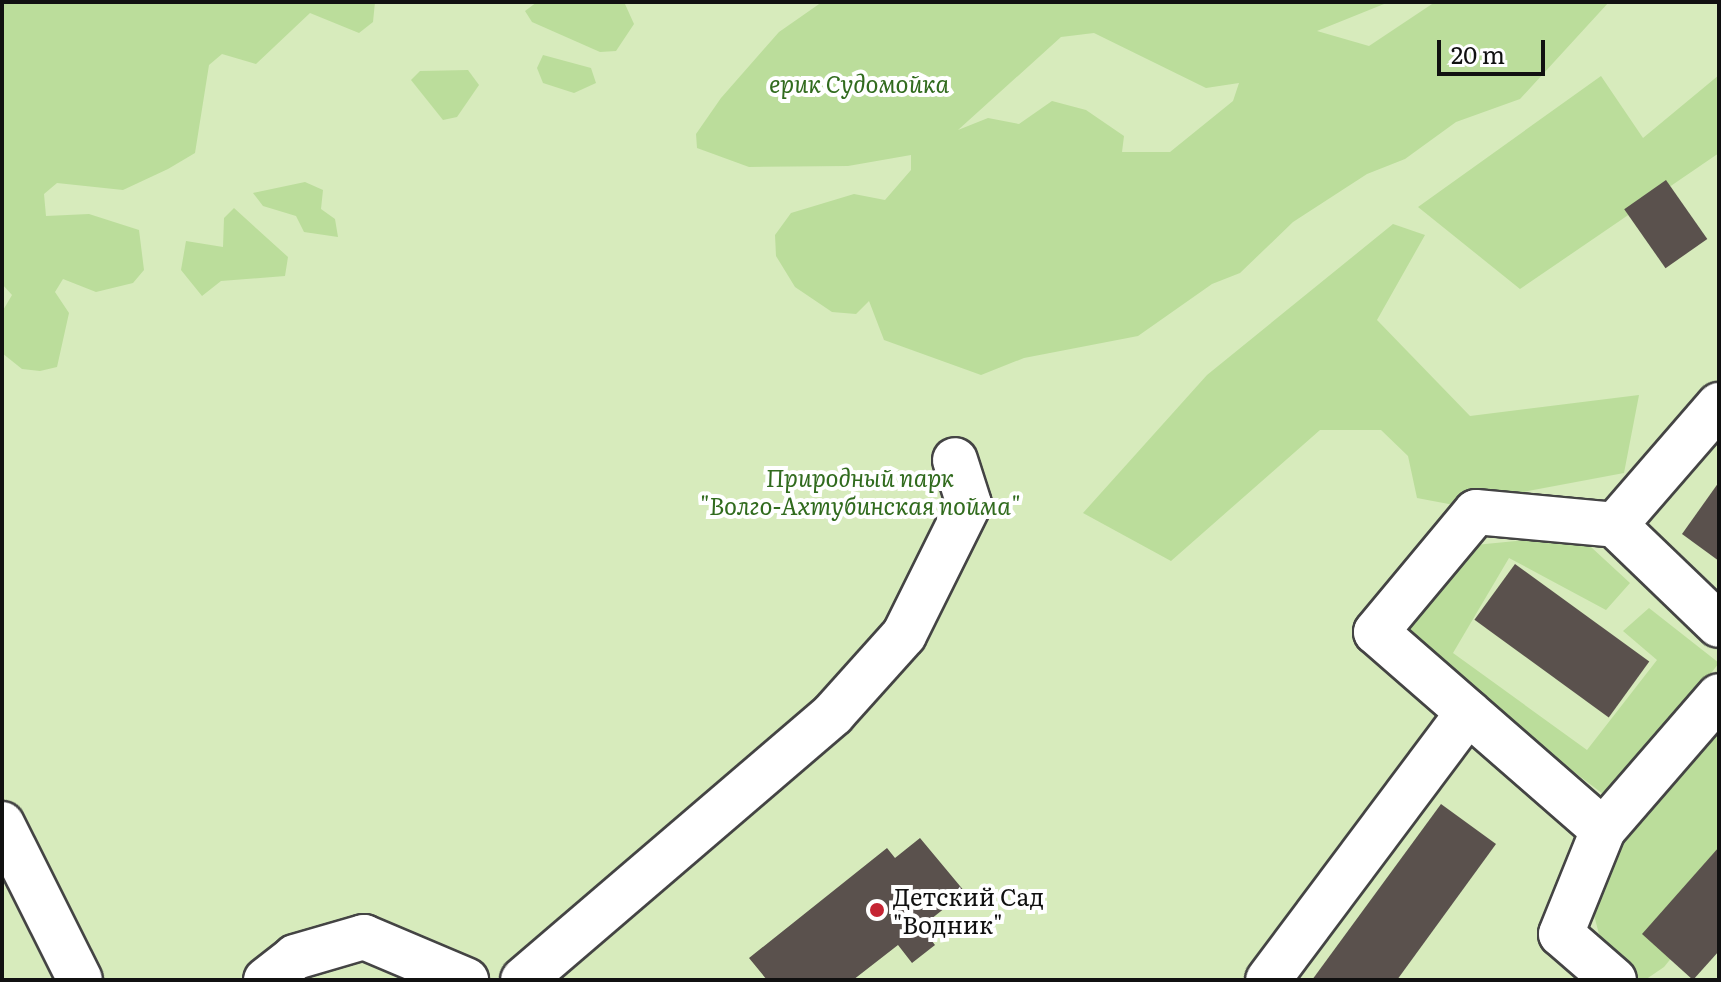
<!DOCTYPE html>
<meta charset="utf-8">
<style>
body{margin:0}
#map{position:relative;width:1721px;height:982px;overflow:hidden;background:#fffdf5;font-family:Literata,serif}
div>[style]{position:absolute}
.green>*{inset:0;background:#d7ebbc;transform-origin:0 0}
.forest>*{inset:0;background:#bbdd9b}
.building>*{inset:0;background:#5a514d;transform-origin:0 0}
.roads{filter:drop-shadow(2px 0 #444) drop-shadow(-2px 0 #444) drop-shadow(0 2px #444) drop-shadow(0 -2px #444)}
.minor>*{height:44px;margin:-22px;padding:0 22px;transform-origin:22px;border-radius:22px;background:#fff}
.dots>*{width:22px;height:22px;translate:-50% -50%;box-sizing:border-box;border:4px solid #fff;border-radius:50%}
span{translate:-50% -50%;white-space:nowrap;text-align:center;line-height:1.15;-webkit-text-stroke:8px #fff;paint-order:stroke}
.park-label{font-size:24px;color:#316b1e;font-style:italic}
.poi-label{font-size:24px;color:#111}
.left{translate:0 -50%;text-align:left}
.frame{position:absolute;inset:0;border:4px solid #111;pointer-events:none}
.scale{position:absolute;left:1437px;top:40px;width:108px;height:36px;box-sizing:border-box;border:4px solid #111;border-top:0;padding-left:10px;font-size:24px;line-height:28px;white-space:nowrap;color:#111;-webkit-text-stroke:6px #fff;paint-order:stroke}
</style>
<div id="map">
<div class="green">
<i style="left:2px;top:2px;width:1717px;height:978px"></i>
</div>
<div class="forest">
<i style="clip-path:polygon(2px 2px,375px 2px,373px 22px,359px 33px,310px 13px,256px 64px,222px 54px,209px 65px,195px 153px,168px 169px,123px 190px,57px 183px,44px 194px,46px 216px,89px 214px,139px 230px,144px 270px,133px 283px,96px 292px,63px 279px,55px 292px,69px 313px,57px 367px,40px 371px,22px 369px,2px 353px,2px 312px,12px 295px,2px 284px)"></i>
<i style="clip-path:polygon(537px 2px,625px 4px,634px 24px,616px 51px,600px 52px,532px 22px,525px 11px)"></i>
<i style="clip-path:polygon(evenodd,822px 2px,1389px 2px,1317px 31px,1369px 46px,1435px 2px,1609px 2px,1520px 99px,1456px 122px,1405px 159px,1367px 174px,1293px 222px,1240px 273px,1212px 284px,1138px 336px,1024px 358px,981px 375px,884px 340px,869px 301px,856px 314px,832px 312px,795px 287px,776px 256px,775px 235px,791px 213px,854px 194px,885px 200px,911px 170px,911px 155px,848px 166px,749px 167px,697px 148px,696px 134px,721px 98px,779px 32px,822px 2px,1094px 33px,1206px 88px,1239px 83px,1233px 101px,1170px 152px,1122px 152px,1124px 136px,1086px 110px,1052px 101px,1019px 124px,988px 118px,958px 130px,1061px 37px,1094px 33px)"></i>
<i style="clip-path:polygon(543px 55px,591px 68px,596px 83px,574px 93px,543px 83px,537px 68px)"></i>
<i style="clip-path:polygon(468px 70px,479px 85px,457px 117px,443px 120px,411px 80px,420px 71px)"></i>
<i style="clip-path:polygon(1719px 75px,1719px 153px,1520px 289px,1418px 207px,1601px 76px,1643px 138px)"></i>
<i style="clip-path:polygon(305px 182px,323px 190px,321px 209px,335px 219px,338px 237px,304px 232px,296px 216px,263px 206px,253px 193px)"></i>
<i style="clip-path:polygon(234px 208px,288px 257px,285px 276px,221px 281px,202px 296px,181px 270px,186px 241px,223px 247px,224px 218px)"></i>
<i style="clip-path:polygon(1393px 224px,1425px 235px,1377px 320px,1470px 416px,1639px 395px,1624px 473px,1454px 505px,1417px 498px,1408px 456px,1381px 430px,1320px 430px,1171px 561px,1083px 513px,1207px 375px)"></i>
<i style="clip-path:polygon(1578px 535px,1630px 583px,1606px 610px,1509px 558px,1453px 653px,1587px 750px,1657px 660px,1623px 631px,1649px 608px,1719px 663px,1611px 800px,1396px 637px,1465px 546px)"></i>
<i style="clip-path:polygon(1719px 733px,1719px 857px,1702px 920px,1664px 967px,1645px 980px,1625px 980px,1607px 964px,1591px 904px,1606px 851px,1649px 796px)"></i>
</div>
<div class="building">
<i style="left:1666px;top:180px;width:72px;height:51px;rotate:55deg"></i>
<i style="clip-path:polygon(1719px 482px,1719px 561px,1682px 534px)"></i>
<i style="left:1515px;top:564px;width:166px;height:69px;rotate:36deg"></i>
<i style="clip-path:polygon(1441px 804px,1496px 844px,1397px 980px,1312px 980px)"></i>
<i style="clip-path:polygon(920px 838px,965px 892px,921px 927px,935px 945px,912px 963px,898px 945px,853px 980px,767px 980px,749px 958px,887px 848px,895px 858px)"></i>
<i style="clip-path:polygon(1719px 847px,1719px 951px,1693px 980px,1642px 934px)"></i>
</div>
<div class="roads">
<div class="minor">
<i style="left:1615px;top:525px;width:159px;rotate:-49.1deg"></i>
<i style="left:2px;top:824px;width:174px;rotate:63.4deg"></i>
<i style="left:1603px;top:830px;width:301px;rotate:-138.9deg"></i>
<i style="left:1376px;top:632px;width:156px;rotate:-50.2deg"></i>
<i style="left:1476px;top:512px;width:140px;rotate:5.3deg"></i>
<i style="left:1615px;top:525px;width:144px;rotate:43.9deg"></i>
<i style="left:266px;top:980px;width:37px;rotate:-38deg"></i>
<i style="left:295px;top:957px;width:72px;rotate:-16.2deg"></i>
<i style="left:364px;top:937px;width:111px;rotate:22.9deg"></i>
<i style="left:523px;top:980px;width:408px;rotate:-40.6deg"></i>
<i style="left:833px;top:714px;width:106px;rotate:-48.1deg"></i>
<i style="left:904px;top:635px;width:146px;rotate:-63.6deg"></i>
<i style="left:969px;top:504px;width:46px;rotate:-107.7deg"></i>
<i style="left:1268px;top:980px;width:334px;rotate:-53.2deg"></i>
<i style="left:1614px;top:980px;width:70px;rotate:-139deg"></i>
<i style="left:1561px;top:934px;width:112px;rotate:-68deg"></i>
<i style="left:1603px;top:830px;width:177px;rotate:-49.1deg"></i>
</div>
</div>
<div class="dots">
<i style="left:877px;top:910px;background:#c52433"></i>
</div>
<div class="park-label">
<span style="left:859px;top:83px">ерик Судомойка</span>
<span style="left:860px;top:491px">Природный парк<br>"Волго-Ахтубинская пойма"</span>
</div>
<div class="poi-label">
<span class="left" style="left:893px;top:910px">Детский Сад<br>"Водник"</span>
</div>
<div class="frame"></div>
<div class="scale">20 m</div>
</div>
